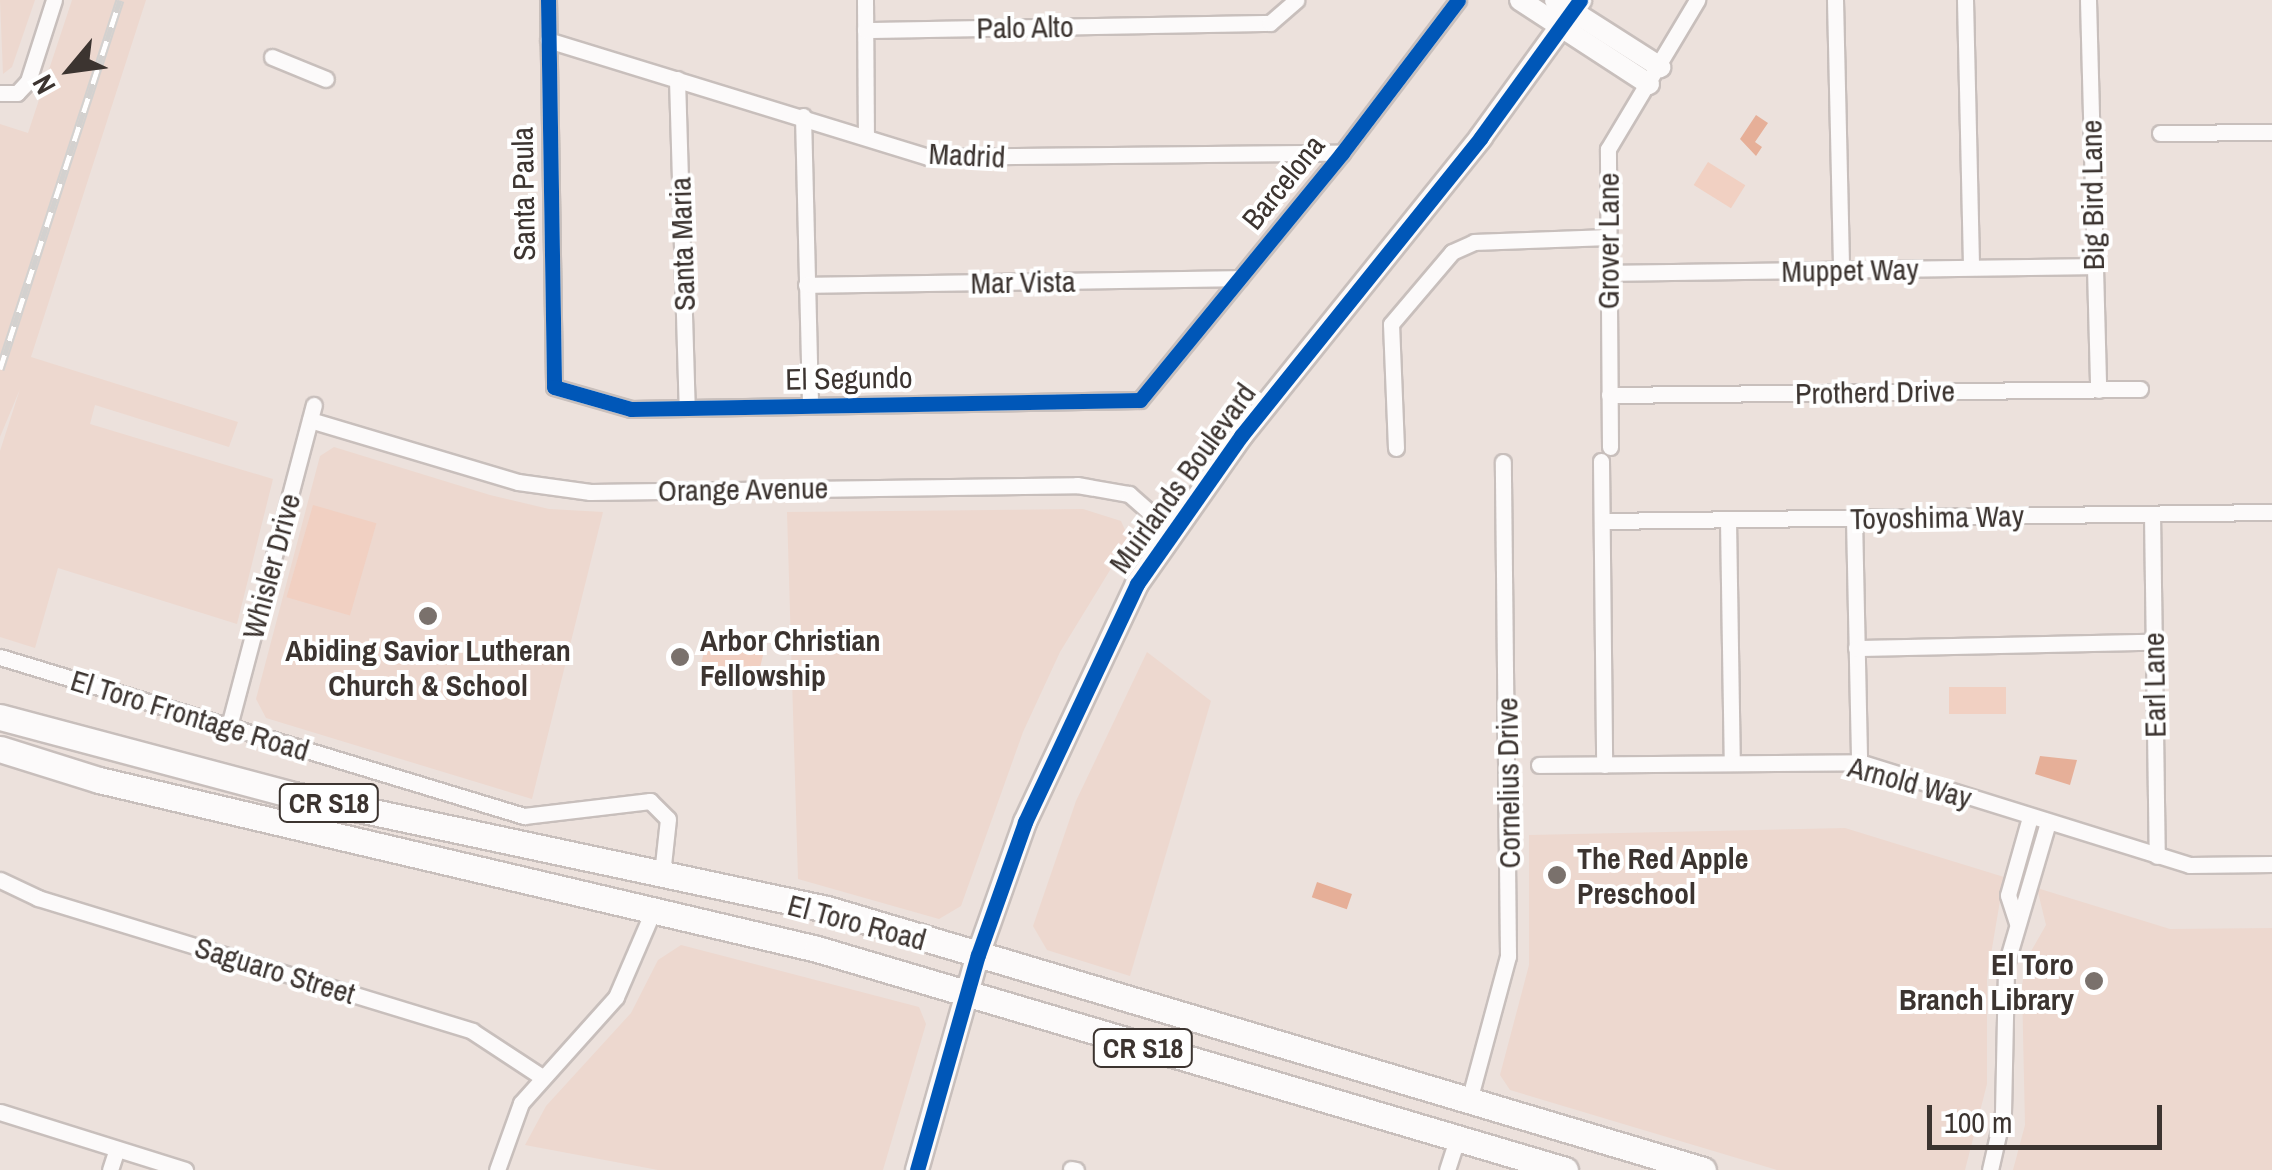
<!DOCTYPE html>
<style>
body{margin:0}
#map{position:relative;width:2272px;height:1170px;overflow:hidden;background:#ece1dc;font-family:"Archivo Narrow",sans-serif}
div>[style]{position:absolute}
.built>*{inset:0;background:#edd8cf}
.green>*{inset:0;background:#f1d0c2;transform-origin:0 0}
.water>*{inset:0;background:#e6af98;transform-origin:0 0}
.roads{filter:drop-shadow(2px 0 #c8bfbc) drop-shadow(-2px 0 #c8bfbc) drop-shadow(0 2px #c8bfbc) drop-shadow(0 -2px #c8bfbc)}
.minor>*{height:15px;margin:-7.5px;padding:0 7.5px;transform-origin:7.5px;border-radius:7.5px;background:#fcfafa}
.tertiary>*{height:20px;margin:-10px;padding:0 10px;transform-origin:10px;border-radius:10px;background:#fcfafa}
.secondary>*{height:22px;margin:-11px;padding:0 11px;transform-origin:11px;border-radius:11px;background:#fcfafa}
.primary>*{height:25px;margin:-12.5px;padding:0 12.5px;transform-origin:12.5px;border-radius:12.5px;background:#fcfafa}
.rail>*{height:9px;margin-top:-4.5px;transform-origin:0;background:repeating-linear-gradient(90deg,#fff 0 15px,#d3d1cf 0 30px);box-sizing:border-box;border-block:2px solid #d3d1cf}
.cycleway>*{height:15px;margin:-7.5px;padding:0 7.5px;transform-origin:7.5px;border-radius:7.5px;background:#0057b8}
.dots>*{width:28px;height:28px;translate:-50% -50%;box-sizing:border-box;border:5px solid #fff;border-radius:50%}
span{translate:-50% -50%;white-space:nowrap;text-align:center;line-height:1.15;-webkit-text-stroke:8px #fff;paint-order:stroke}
.shield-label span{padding:2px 8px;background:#fff;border:2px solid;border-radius:8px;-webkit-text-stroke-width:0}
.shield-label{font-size:28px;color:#3c3430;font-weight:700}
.street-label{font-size:30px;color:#3c3430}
.poi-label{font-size:30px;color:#3c3430;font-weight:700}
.left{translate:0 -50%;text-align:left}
.right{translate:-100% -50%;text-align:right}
.north{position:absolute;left:20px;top:20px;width:100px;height:100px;-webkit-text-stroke:8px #fff;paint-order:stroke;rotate:241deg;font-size:28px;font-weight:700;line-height:40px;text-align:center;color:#3c3430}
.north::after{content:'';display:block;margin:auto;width:35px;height:45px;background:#3c3430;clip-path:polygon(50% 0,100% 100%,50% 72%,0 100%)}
.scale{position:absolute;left:1927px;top:1105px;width:235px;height:45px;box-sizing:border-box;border:5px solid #3c3430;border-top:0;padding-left:12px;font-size:30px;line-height:35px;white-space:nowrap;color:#3c3430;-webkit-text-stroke:8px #fff;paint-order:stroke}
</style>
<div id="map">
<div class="built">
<i style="clip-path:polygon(0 0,35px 0,12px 67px,3px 74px)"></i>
<i style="clip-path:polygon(72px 0,146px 0,31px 357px,238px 422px,229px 447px,95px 405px,90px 424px,273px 479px,237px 624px,58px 568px,35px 648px,0 637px,0 451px,20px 389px,0 437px,0 124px,28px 133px)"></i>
<i style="clip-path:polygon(334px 447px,490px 495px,549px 509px,603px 512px,532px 799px,266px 718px,256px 699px,320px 456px)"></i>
<i style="clip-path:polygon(1083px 509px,1121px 521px,1129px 539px,1060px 652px,1023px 732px,961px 906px,939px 919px,798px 879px,787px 512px)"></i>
<i style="clip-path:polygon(1147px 652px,1211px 701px,1130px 976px,1047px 950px,1033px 926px,1076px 801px)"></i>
<i style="clip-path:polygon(1845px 828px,2004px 877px,1987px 978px,1987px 1084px,1965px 1170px,1777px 1170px,1510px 1090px,1500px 1075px,1529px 965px,1529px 835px)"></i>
<i style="clip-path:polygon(2037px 888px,2170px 929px,2272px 928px,2272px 1170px,2013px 1170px,2025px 1125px,2022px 986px,2026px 960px,2046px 925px)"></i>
<i style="clip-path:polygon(681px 945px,919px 1007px,926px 1024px,883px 1170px,658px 1170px,525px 1145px,546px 1106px,631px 1013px,658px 960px)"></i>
</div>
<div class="green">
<i style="left:1708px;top:162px;width:44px;height:27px;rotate:32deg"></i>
<i style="left:313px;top:505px;width:66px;height:96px;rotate:16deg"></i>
<i style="left:709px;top:632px;width:58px;height:36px;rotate:14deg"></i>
<i style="left:1949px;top:687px;width:57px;height:27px"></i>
</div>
<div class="water">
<i style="clip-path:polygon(1756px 115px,1768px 123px,1755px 142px,1762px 147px,1756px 156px,1740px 139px)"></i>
<i style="clip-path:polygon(2040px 756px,2077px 760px,2070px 785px,2035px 774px)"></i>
<i style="left:1317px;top:882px;width:37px;height:16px;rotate:19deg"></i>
</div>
<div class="roads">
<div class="minor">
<i style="left:548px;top:0;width:387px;rotate:89.1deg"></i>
<i style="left:554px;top:387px;width:80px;rotate:15.9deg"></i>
<i style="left:631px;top:409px;width:509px;rotate:-1.01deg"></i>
<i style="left:1140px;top:400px;width:319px;rotate:-50.7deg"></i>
<i style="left:1342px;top:153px;width:192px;rotate:-52.8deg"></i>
<i style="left:865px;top:0;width:136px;rotate:89.6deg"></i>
<i style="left:1835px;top:0;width:270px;rotate:88.7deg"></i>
<i style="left:1965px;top:0;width:267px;rotate:88.7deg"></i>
<i style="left:2088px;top:0;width:390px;rotate:88.5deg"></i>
<i style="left:865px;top:30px;width:405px;rotate:-1deg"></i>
<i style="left:1270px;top:23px;width:35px;rotate:-41deg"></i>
<i style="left:548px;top:40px;width:398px;rotate:17.1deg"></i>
<i style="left:928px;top:157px;width:414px;rotate:-0.6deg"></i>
<i style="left:272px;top:57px;width:58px;rotate:22.2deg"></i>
<i style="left:677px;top:79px;width:329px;rotate:88.3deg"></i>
<i style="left:0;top:93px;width:17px"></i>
<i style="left:17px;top:93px;width:16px;rotate:-47deg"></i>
<i style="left:28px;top:81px;width:85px;rotate:-72.2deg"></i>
<i style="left:803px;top:116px;width:290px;rotate:88.6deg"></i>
<i style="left:2160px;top:133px;width:112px;rotate:-0.5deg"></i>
<i style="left:1608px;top:273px;width:485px;rotate:-0.8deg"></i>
<i style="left:806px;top:285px;width:434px;rotate:-0.9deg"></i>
<i style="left:1609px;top:395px;width:531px;rotate:-0.65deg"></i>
<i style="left:310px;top:420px;width:217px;rotate:16.6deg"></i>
<i style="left:518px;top:482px;width:73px;rotate:7.9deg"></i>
<i style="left:590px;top:492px;width:487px;rotate:-0.8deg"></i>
<i style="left:1077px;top:485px;width:53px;rotate:9.8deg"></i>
<i style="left:1129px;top:494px;width:56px;rotate:41.4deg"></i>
<i style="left:1610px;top:447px;width:298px;rotate:-90.4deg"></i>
<i style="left:1608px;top:149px;width:174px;rotate:-59.1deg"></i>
<i style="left:1396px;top:448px;width:124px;rotate:-92.3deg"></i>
<i style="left:1391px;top:324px;width:94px;rotate:-49.7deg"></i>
<i style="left:1452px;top:252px;width:24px;rotate:-24deg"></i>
<i style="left:1474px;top:242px;width:134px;rotate:-2.1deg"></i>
<i style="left:1601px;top:461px;width:304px;rotate:89.4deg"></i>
<i style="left:2152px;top:514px;width:342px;rotate:89.2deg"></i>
<i style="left:1854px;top:518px;width:244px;rotate:88.8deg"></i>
<i style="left:1728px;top:520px;width:243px;rotate:89.1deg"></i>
<i style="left:1602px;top:521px;width:670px;rotate:-0.77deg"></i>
<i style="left:1856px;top:648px;width:298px;rotate:-1.2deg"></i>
<i style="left:0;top:657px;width:548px;rotate:16.88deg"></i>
<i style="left:524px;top:816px;width:127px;rotate:-6.8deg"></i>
<i style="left:650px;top:801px;width:25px;rotate:45deg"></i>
<i style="left:668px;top:819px;width:55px;rotate:96.2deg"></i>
<i style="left:229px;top:726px;width:332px;rotate:-75.2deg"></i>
<i style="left:1539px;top:765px;width:320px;rotate:-0.5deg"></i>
<i style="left:1859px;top:762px;width:346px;rotate:17.3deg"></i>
<i style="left:2189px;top:865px;width:83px;rotate:-0.7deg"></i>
<i style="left:0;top:880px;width:42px;rotate:25.3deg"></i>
<i style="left:38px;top:898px;width:454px;rotate:17deg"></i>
<i style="left:472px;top:1031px;width:84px;rotate:33.3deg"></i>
<i style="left:2017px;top:923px;width:29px;rotate:-108deg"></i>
<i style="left:2008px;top:895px;width:81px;rotate:-74.2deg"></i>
<i style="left:1470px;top:1097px;width:146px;rotate:-74.9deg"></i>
<i style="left:1508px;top:956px;width:494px;rotate:-90.6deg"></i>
<i style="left:0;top:1112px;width:194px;rotate:17.4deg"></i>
<i style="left:1071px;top:1169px;width:5px;rotate:11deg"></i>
<i style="left:110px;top:1170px;width:22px;rotate:-72deg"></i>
<i style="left:497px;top:1170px;width:71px;rotate:-70.3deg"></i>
<i style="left:521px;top:1103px;width:142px;rotate:-48.1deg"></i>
<i style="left:616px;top:997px;width:94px;rotate:-66.7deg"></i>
<i style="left:1447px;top:1170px;width:36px;rotate:-72deg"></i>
<i style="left:1990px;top:1170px;width:58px;rotate:-77.2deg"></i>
<i style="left:2003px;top:1113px;width:148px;rotate:-88.8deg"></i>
<i style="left:2006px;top:965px;width:149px;rotate:-73.6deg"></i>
</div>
<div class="tertiary">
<i style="left:1520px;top:0;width:154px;rotate:33.1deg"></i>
<i style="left:1555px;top:0;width:125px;rotate:32.5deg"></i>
</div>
<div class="secondary">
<i style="left:917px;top:1170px;width:223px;rotate:-74.2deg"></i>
<i style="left:978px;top:955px;width:141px;rotate:-70.5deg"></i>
<i style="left:1025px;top:822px;width:263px;rotate:-64.8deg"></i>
<i style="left:1137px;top:584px;width:181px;rotate:-54.9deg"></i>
<i style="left:1241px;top:436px;width:383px;rotate:-51.2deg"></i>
<i style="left:1481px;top:137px;width:169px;rotate:-54.1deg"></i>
</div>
<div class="primary">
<i style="left:0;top:717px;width:299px;rotate:14.9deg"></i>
<i style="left:289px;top:794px;width:550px;rotate:12.07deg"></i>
<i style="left:827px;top:909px;width:914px;rotate:16.59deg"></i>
<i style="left:0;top:749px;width:104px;rotate:17.4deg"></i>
<i style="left:99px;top:780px;width:738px;rotate:13.24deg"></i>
<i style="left:817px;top:949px;width:780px;rotate:16.46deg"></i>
</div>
</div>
<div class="rail">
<i style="left:0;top:369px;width:388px;rotate:-72deg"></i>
</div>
<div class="cycleway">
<i style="left:548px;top:0;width:387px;rotate:89.1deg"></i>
<i style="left:554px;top:387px;width:80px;rotate:15.9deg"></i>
<i style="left:631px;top:409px;width:509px;rotate:-1.01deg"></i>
<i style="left:1140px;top:400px;width:319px;rotate:-50.7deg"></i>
<i style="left:1342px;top:153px;width:192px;rotate:-52.8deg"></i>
<i style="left:917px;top:1170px;width:223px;rotate:-74.2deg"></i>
<i style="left:978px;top:955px;width:141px;rotate:-70.5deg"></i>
<i style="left:1025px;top:822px;width:263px;rotate:-64.8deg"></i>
<i style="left:1137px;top:584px;width:181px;rotate:-54.9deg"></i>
<i style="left:1241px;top:436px;width:383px;rotate:-51.2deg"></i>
<i style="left:1481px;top:137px;width:169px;rotate:-54.1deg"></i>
</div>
<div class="dots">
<i style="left:428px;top:616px;background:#7a716c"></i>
<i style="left:680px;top:657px;background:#7a716c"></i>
<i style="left:1557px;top:875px;background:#7a716c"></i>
<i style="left:2094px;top:981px;background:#7a716c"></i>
</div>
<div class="shield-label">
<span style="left:329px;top:803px">CR S18</span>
<span style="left:1143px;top:1048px">CR S18</span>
</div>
<div class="street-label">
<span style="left:1025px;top:27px;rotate:-1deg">Palo Alto</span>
<span style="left:967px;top:155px;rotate:3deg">Madrid</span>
<span style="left:1283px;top:182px;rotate:-51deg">Barcelona</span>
<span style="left:523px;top:194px;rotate:-91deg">Santa Paula</span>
<span style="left:2092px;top:195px;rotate:-91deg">Big Bird Lane</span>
<span style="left:1608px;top:241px;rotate:-90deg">Grover Lane</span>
<span style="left:682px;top:244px;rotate:-92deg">Santa Maria</span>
<span style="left:1850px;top:270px;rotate:-1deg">Muppet Way</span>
<span style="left:1023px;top:282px;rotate:-1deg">Mar Vista</span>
<span style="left:849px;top:378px;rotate:-1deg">El Segundo</span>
<span style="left:1875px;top:392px;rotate:-1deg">Protherd Drive</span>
<span style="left:1182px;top:478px;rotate:-54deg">Muirlands Boulevard</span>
<span style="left:743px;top:489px;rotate:-1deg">Orange Avenue</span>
<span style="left:1937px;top:517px;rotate:-1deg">Toyoshima Way</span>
<span style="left:271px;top:566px;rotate:-75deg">Whisler Drive</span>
<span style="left:2154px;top:685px;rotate:-91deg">Earl Lane</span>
<span style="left:190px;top:715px;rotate:17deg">El Toro Frontage Road</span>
<span style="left:1910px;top:782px;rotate:15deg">Arnold Way</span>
<span style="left:1508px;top:783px;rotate:-91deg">Cornelius Drive</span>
<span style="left:857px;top:922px;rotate:15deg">El Toro Road</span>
<span style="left:275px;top:970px;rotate:17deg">Saguaro Street</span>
</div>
<div class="poi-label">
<span class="left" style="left:700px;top:657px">Arbor Christian<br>Fellowship</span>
<span style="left:428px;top:667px">Abiding Savior Lutheran<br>Church &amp; School</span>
<span class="left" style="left:1577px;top:875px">The Red Apple<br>Preschool</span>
<span class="right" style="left:2074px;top:981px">El Toro<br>Branch Library</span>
</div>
<div class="north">N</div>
<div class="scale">100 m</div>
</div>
